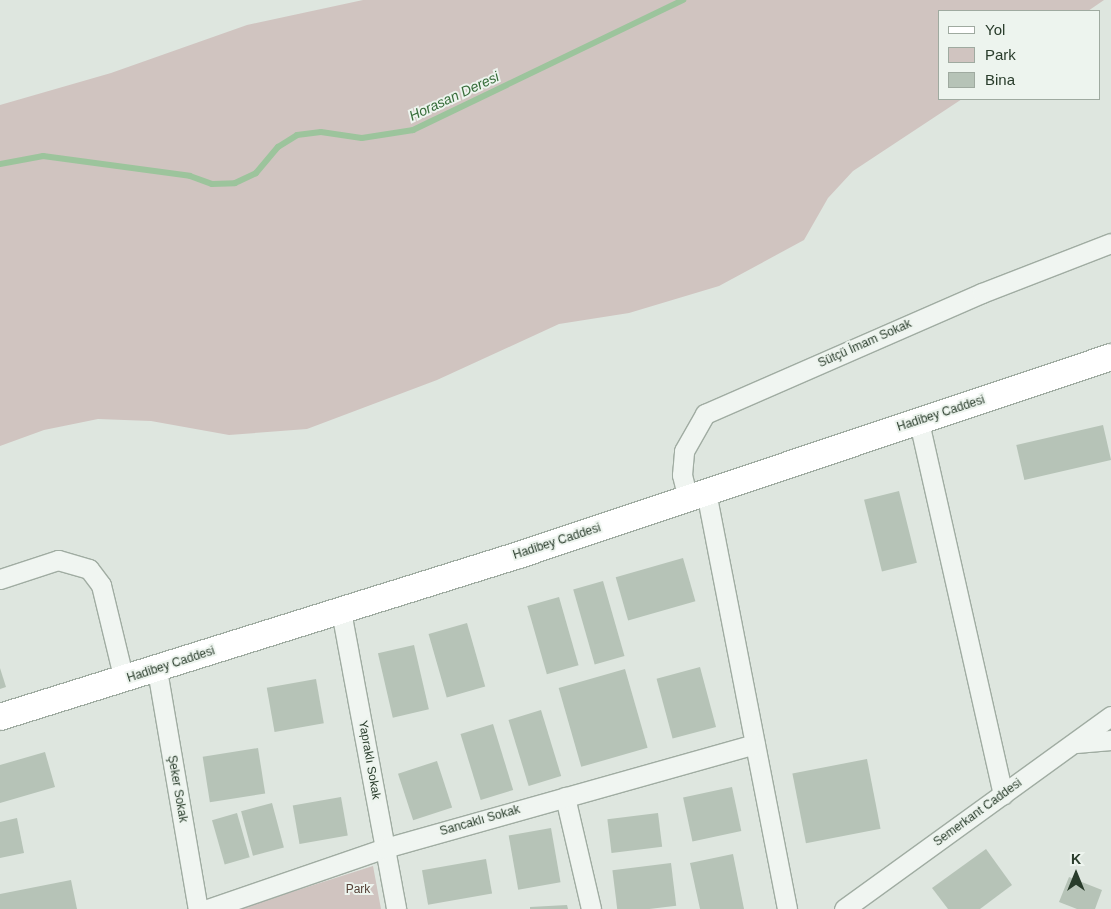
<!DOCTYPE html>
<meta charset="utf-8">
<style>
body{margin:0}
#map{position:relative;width:1111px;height:909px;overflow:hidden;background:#dee6df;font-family:Arial,sans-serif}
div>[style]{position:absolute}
.green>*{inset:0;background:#d0c4c0}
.stream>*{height:6px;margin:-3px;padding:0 3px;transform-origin:3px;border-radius:3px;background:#9cc49c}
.building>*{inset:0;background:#b6c3b7;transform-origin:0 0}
.roads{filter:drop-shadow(1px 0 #a0aca2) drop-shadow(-1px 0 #a0aca2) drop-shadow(0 1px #a0aca2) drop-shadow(0 -1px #a0aca2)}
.minor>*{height:19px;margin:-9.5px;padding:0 9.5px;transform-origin:9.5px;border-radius:9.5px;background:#f0f5f1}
.secondary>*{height:26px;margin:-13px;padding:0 13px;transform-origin:13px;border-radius:13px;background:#fff}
span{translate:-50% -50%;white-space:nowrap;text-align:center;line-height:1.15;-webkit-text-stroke:4px #edf4ee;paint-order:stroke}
.street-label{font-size:12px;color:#293c2b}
.park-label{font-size:12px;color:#564137}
.water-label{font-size:14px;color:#366c39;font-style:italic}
.legend{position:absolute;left:938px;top:10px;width:162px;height:90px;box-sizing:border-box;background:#edf4ee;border:1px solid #9faaa0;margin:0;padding:6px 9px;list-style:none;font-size:15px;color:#293c2b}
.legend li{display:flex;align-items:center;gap:10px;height:25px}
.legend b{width:25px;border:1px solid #9faaa0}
.north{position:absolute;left:1051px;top:849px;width:50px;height:50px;-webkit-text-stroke:4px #edf4ee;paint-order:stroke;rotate:0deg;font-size:14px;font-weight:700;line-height:20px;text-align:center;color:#293c2b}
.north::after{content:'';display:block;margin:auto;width:18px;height:22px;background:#293c2b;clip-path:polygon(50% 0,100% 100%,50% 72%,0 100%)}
</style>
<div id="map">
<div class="green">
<i style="clip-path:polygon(363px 0,1104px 0,1088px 11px,940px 11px,940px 99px,962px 99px,853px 171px,828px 198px,804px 240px,719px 286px,629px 313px,559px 324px,437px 380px,307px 429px,229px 435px,151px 421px,98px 419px,44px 430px,0 446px,0 105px,111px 73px,247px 25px)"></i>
<i style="clip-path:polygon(373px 866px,381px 909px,238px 909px)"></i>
</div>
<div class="stream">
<i style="left:0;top:164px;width:44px;rotate:-10.5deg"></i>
<i style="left:43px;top:156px;width:148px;rotate:7.7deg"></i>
<i style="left:190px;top:176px;width:23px;rotate:20deg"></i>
<i style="left:212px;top:184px;width:23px;rotate:-2deg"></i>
<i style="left:235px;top:183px;width:23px;rotate:-25deg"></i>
<i style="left:256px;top:173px;width:34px;rotate:-50deg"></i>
<i style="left:278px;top:147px;width:22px;rotate:-32deg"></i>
<i style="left:297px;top:135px;width:24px;rotate:-7deg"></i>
<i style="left:321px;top:132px;width:41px;rotate:8.3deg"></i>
<i style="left:362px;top:138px;width:52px;rotate:-8.9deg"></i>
<i style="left:413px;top:130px;width:300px;rotate:-25.7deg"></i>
</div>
<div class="building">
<i style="left:1103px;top:425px;width:36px;height:89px;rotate:77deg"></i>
<i style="left:899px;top:491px;width:74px;height:36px;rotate:76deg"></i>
<i style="left:683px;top:558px;width:45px;height:70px;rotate:74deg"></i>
<i style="left:603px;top:581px;width:78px;height:31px;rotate:74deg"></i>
<i style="left:559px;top:597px;width:71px;height:33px;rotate:74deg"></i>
<i style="left:467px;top:623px;width:66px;height:40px;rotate:74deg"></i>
<i style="left:414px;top:645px;width:66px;height:37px;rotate:77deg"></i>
<i style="left:700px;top:667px;width:62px;height:45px;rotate:75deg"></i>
<i style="clip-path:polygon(0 668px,6px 687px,0 689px)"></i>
<i style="left:625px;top:669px;width:82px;height:69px;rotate:74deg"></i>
<i style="left:316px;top:679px;width:45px;height:50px;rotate:80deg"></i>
<i style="left:541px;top:710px;width:69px;height:34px;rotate:73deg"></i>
<i style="left:493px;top:724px;width:69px;height:34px;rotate:73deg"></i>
<i style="left:258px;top:748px;width:46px;height:56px;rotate:81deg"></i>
<i style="clip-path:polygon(45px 752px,55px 787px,0 803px,0 765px)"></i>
<i style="left:867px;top:759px;width:71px;height:76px;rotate:79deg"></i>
<i style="left:437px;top:761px;width:49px;height:41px;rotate:72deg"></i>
<i style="left:732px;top:787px;width:45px;height:50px;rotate:78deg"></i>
<i style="left:341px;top:797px;width:39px;height:49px;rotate:80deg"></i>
<i style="left:272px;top:803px;width:46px;height:32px;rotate:75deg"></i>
<i style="left:237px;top:813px;width:46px;height:26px;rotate:74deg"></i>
<i style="left:658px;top:813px;width:34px;height:51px;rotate:83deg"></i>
<i style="clip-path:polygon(17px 818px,24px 853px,0 858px,0 822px)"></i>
<i style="left:551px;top:828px;width:55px;height:43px;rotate:80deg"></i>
<i style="clip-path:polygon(986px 849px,1012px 885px,980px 909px,948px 909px,932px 888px)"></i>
<i style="clip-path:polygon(733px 854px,744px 909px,700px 909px,690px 863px)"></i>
<i style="left:486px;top:859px;width:35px;height:65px;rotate:80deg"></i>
<i style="left:671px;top:863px;width:43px;height:59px;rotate:83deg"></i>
<i style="clip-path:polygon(1069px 877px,1102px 890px,1095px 909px,1077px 909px,1059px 902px)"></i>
<i style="clip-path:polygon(71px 880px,77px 909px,0 909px,0 894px)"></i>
<i style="clip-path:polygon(567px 905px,568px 909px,530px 909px,530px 907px)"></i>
</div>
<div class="roads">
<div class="minor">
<i style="left:919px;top:422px;width:382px;rotate:77.3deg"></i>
<i style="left:706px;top:492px;width:425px;rotate:79deg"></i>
<i style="left:688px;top:499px;width:25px;rotate:-104deg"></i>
<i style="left:682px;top:475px;width:24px;rotate:-85deg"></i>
<i style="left:684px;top:451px;width:43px;rotate:-60.4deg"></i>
<i style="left:705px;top:414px;width:302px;rotate:-23.6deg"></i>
<i style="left:982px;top:293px;width:138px;rotate:-21.2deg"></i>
<i style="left:0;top:579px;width:61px;rotate:-18.1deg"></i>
<i style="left:58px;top:560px;width:32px;rotate:16deg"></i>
<i style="left:89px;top:569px;width:20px;rotate:53deg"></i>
<i style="left:101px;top:585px;width:98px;rotate:76.4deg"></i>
<i style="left:341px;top:611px;width:303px;rotate:79.5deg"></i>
<i style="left:157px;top:670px;width:242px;rotate:80.3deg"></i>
<i style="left:1076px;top:743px;width:35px;rotate:-5deg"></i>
<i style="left:565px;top:797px;width:115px;rotate:76.9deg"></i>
<i style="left:208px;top:909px;width:187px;rotate:-19deg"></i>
<i style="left:385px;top:848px;width:384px;rotate:-15.7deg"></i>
<i style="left:844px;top:909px;width:329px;rotate:-35.9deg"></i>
</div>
<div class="secondary">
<i style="left:0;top:717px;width:544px;rotate:-17.34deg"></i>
<i style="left:519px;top:555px;width:624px;rotate:-18.49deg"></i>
</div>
</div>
<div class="street-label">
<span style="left:865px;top:344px;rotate:-24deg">Sütçü İmam Sokak</span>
<span style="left:941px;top:414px;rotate:-18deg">Hadibey Caddesi</span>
<span style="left:557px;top:542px;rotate:-18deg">Hadibey Caddesi</span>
<span style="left:171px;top:665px;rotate:-18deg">Hadibey Caddesi</span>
<span style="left:369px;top:760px;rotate:80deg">Yapraklı Sokak</span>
<span style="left:177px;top:789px;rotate:80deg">Şeker Sokak</span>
<span style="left:978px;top:813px;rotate:-36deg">Semerkant Caddesi</span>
<span style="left:480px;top:821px;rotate:-16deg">Sancaklı Sokak</span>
</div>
<div class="park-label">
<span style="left:358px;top:890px">Park</span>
</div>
<div class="water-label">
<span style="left:454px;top:96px;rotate:-25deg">Horasan Deresi</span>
</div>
<ul class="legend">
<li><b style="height:6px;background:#fff"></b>Yol</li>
<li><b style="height:14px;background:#d0c4c0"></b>Park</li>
<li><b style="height:14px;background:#b6c3b7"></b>Bina</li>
</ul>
<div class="north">K</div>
</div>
